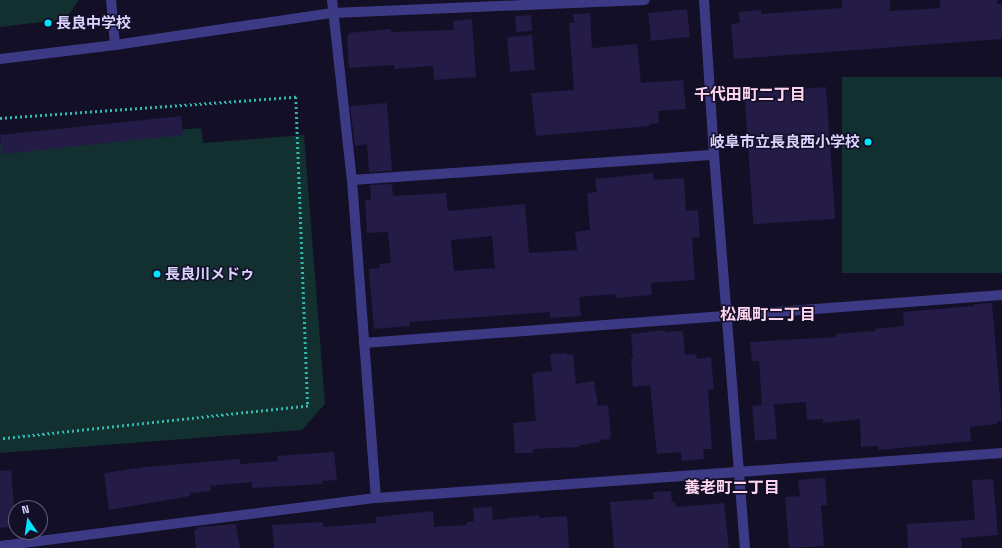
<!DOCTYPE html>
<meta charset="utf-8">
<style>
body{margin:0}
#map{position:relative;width:1002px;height:548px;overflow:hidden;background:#130f26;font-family:"Space Grotesk","Noto Sans JP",sans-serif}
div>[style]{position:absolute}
.green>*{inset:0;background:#12302f;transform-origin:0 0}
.building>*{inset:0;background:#241b47;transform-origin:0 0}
.path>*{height:2.5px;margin-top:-1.25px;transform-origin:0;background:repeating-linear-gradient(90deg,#2fb8b0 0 2px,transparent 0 5px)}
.minor>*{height:10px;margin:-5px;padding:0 5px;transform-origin:5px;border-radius:5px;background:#3d3a85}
.dots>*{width:11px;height:11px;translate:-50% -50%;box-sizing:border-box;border:2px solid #130f26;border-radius:50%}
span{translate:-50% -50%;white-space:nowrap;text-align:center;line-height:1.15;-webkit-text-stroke:3px #130f26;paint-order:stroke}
.poi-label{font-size:15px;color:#d9d4ff;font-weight:700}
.left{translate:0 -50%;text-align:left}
.right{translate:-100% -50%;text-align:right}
.neighbourhood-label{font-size:16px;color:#ffd6f0;font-weight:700}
.north{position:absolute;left:8px;top:500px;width:40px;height:40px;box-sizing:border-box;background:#130f26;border:1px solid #625e7d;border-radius:50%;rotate:347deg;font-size:11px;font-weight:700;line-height:16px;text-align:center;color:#d9d4ff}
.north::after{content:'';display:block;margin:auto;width:14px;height:18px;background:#00e5ff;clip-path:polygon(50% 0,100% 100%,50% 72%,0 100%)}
</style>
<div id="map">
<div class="green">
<i style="clip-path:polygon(0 0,79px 0,66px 19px,0 27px)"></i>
<i style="left:1002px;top:77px;width:196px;height:160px;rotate:90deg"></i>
<i style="clip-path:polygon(201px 128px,203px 143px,304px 135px,325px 404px,302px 430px,0 453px,0 144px)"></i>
</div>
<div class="building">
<i style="clip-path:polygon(842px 0,890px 0,890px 11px,940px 8px,940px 0,997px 0,997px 4px,1002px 4px,1002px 39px,734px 59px,731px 24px,740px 23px,739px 12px,761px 10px,761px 14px,842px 8px)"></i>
<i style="left:687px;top:9px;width:28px;height:39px;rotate:84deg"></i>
<i style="clip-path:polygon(590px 13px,592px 48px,637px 44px,641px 83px,683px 80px,686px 109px,658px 111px,659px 123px,650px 124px,650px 126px,536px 136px,531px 93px,574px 90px,569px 23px,574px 23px,573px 14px)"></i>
<i style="left:531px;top:15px;width:16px;height:16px;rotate:86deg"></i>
<i style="clip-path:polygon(472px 19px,476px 77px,434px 80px,433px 66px,394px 69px,394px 65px,349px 68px,347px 36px,349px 36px,348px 33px,391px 29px,391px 32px,454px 30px,453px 21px)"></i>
<i style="left:532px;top:35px;width:35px;height:25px;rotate:85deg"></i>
<i style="left:826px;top:87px;width:132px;height:82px;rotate:86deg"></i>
<i style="clip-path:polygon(387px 103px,392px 171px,369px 172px,367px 144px,355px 146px,350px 106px)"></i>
<i style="left:181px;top:116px;width:19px;height:182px;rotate:84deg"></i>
<i style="clip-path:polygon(evenodd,653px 173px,654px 180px,684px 178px,686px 211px,698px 210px,700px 237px,692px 238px,695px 280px,651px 283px,652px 295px,616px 298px,616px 294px,579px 297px,581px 316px,550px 318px,550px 312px,410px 322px,410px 326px,374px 329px,369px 269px,380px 268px,379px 264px,391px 263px,388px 232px,367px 233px,365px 200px,371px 200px,370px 185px,392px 184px,393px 196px,446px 193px,448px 211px,525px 204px,529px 253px,577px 250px,575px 232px,590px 230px,587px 193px,597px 192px,595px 179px,653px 173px,492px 236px,495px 268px,454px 271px,451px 240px,492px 236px)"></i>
<i style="clip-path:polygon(992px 303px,1002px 421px,997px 422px,997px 424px,970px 427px,971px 441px,879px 450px,878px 446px,861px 447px,860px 419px,823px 423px,823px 419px,807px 420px,806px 402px,762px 405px,759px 361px,752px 361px,750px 342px,837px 337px,836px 334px,875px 331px,875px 329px,904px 326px,903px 312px,974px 306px,974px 304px)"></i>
<i style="clip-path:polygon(665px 330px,665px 332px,683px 331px,685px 355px,696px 354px,697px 359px,711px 357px,714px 389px,708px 390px,712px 449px,703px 449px,704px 459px,682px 461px,681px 452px,657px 454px,650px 385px,633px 387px,631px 358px,633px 358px,631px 334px)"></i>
<i style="clip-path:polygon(567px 353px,567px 355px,573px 354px,576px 384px,594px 381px,598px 406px,608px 405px,611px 436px,609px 436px,610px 439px,600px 440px,600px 442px,580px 445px,580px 447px,533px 449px,533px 453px,515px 453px,513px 423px,536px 421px,532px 373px,552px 371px,550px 354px)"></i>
<i style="left:774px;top:404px;width:35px;height:22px;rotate:85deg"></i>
<i style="clip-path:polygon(334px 452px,337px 480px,322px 481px,322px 484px,252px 488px,252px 482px,210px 486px,211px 491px,190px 493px,190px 496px,109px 510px,104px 473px,145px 467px,240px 459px,240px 464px,278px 461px,277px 456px)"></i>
<i style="clip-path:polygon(11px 470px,16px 526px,0 528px,0 471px)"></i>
<i style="clip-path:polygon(825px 478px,827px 505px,821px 505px,824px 546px,789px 548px,785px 497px,800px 496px,798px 480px)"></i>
<i style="clip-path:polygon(993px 479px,998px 535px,961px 538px,962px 548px,908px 548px,907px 524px,975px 520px,972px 480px)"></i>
<i style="clip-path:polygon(671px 491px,672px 502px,675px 502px,676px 507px,724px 503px,729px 548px,614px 548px,610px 502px,654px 499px,653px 492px)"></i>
<i style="clip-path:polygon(492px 507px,493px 520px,539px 515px,539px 518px,567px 516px,569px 548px,274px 548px,272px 525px,323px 522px,323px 527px,376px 523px,376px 517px,433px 511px,434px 527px,467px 525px,467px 522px,474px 521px,473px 508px)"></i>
<i style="clip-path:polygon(236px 524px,240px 548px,196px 548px,194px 530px,197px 530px,197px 527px)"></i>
</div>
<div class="path">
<i style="left:0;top:118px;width:297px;rotate:-4.1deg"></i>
<i style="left:296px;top:97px;width:309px;rotate:87.8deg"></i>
<i style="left:308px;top:406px;width:310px;rotate:173.9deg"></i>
</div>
<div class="minor">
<i style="left:111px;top:0;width:45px;rotate:84.9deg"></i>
<i style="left:332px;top:0;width:181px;rotate:83.7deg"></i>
<i style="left:352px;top:180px;width:319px;rotate:85.7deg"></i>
<i style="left:704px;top:0;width:155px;rotate:86.3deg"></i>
<i style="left:714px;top:155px;width:394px;rotate:85.5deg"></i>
<i style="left:0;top:59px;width:116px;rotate:-6.9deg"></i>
<i style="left:115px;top:45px;width:220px;rotate:-8.4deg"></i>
<i style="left:333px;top:13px;width:312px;rotate:-2.4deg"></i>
<i style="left:352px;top:180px;width:363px;rotate:-4deg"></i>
<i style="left:364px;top:343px;width:640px;rotate:-4.3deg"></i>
<i style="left:0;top:546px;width:379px;rotate:-7.3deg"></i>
<i style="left:376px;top:498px;width:628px;rotate:-4.11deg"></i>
</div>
<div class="dots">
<i style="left:48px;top:23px;background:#00e5ff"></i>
<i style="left:868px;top:142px;background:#00e5ff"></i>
<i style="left:157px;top:274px;background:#00e5ff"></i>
</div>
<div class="poi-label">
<span class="left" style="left:56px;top:23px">長良中学校</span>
<span class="right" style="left:860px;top:142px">岐阜市立長良西小学校</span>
<span class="left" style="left:165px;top:274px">長良川メドゥ</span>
</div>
<div class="neighbourhood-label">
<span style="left:750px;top:95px">千代田町二丁目</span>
<span style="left:768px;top:315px">松風町二丁目</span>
<span style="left:732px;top:488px">養老町二丁目</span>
</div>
<div class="north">N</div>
</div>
